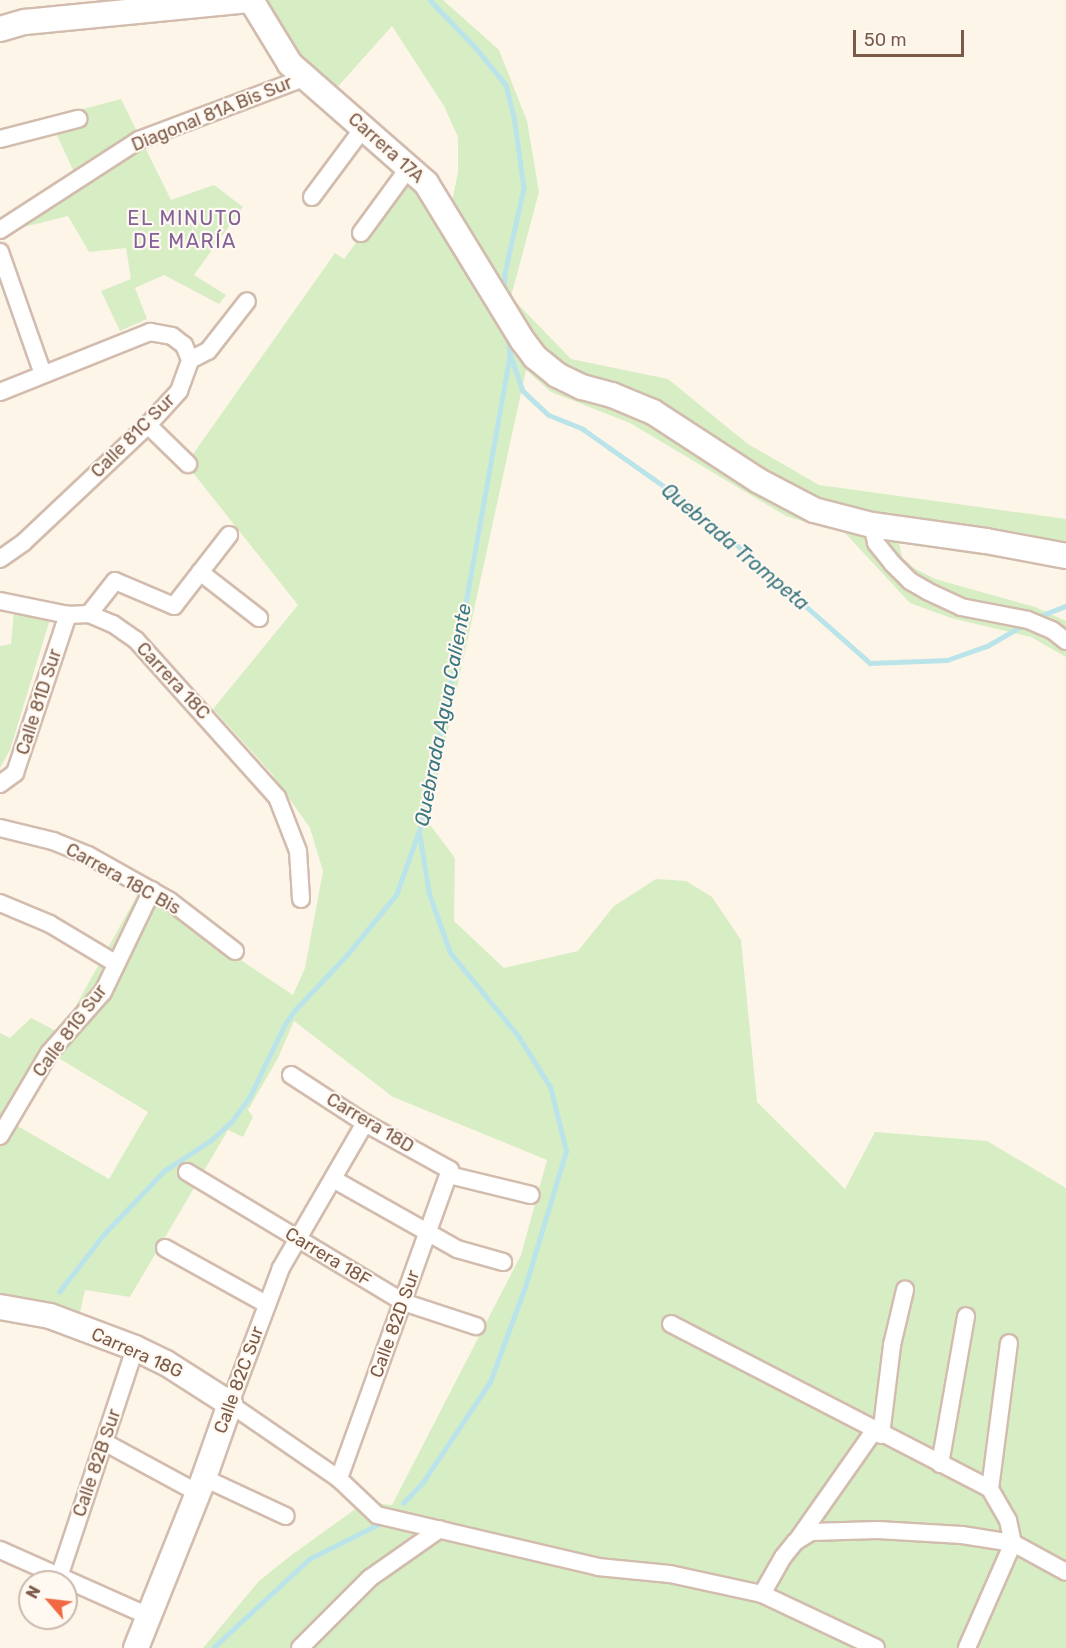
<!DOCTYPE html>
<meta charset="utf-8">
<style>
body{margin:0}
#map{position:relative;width:1066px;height:1648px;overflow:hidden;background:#fef5e9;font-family:Rubik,sans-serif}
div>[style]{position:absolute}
.green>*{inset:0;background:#d7eec5}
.stream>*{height:4.5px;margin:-2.25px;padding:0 2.25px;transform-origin:2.25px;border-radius:2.25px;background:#bbe4ea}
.roads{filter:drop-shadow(2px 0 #d2bcad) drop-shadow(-2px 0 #d2bcad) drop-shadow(0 2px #d2bcad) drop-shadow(0 -2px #d2bcad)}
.street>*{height:16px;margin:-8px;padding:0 8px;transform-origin:8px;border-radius:8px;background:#fff}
.secondary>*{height:24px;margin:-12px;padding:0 12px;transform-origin:12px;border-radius:12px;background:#fff}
span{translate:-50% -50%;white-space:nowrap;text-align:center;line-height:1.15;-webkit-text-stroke:4.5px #fff9f1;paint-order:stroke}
.street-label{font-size:18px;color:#7c5a49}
.neighbourhood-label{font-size:20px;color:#846298;letter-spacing:1.5px}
.water-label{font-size:20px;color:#3b7882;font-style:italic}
.north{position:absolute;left:18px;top:1570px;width:60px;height:60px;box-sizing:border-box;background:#fff9f1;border:2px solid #cbb9ae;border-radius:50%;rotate:298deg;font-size:16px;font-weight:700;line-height:24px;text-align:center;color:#7c5a49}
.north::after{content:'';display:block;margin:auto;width:21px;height:27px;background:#f16845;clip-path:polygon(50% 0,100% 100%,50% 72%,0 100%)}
.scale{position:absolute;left:853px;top:30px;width:111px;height:27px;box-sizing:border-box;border:3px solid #7c5a49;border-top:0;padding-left:8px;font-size:18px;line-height:21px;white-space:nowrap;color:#7c5a49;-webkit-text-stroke:4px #fff9f1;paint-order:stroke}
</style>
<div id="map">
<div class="green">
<i style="clip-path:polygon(evenodd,262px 0,443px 0,499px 50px,527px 121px,539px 192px,511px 297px,571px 359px,668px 379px,748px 444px,819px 485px,1066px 519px,1066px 568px,899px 543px,902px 557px,914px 568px,935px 579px,1035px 607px,1066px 621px,1066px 657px,1031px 637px,951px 618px,910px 603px,844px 532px,821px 527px,786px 516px,630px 423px,551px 392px,526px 370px,428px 822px,455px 858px,454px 921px,504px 968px,578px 951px,614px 906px,656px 879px,686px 881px,712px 897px,741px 940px,757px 1102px,845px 1189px,875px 1132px,987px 1141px,1066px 1188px,1066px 1648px,203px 1648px,259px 1581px,289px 1557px,365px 1502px,392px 1505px,521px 1255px,547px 1160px,393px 1097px,294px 1021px,278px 1058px,248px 1110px,253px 1117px,243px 1137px,228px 1130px,130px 1297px,85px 1290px,79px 1317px,33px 1299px,0 1295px,0 1033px,10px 1038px,31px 1018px,58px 1032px,54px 1045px,139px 892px,293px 995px,305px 968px,323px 871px,310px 828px,272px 774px,213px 709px,298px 605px,186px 464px,335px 253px,344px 259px,415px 162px,451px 206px,458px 172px,458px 137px,444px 106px,392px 26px,334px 91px,303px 64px,262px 0,50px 1053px,148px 1112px,109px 1179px,9px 1121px,50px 1053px)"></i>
<i style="clip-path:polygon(121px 99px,171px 200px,214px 185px,243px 207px,194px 275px,226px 295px,219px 304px,164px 275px,135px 288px,147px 319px,120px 331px,101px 291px,131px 279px,126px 248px,89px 252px,68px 216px,8px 231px,81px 187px,49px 118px)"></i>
<i style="clip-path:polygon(14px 610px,51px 616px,10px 750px,0 768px,0 646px,11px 644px)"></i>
</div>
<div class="stream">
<i style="left:430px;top:0;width:66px;rotate:46.2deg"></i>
<i style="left:476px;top:48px;width:48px;rotate:51deg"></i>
<i style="left:506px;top:85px;width:32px;rotate:76deg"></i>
<i style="left:514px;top:116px;width:73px;rotate:82.1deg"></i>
<i style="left:524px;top:188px;width:88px;rotate:102.5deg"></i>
<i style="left:505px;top:274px;width:18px;rotate:93deg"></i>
<i style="left:508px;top:337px;width:16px;rotate:83deg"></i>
<i style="left:510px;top:353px;width:40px;rotate:71.1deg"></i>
<i style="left:523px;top:391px;width:35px;rotate:43deg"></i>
<i style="left:549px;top:415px;width:37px;rotate:22deg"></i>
<i style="left:583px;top:429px;width:137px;rotate:35.2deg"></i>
<i style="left:695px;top:508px;width:234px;rotate:41.5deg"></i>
<i style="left:870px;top:663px;width:77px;rotate:-2.2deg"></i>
<i style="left:947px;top:660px;width:42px;rotate:-19.3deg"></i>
<i style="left:987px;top:646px;width:39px;rotate:-30deg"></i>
<i style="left:1037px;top:617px;width:31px;rotate:-21deg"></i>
<i style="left:59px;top:1292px;width:73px;rotate:-52.2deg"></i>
<i style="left:104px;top:1234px;width:87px;rotate:-46.4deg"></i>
<i style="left:164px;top:1171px;width:55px;rotate:-33.1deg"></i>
<i style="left:210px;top:1141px;width:30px;rotate:-42deg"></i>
<i style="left:232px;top:1121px;width:31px;rotate:-54deg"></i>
<i style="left:250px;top:1096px;width:80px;rotate:-64.1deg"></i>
<i style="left:285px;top:1024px;width:16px;rotate:-55deg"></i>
<i style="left:294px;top:1011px;width:76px;rotate:-46.6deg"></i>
<i style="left:346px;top:956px;width:79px;rotate:-50.7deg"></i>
<i style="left:396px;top:895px;width:65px;rotate:-70.2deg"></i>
<i style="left:403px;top:1503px;width:29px;rotate:-46deg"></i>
<i style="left:423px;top:1482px;width:120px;rotate:-56.2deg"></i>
<i style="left:490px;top:1382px;width:101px;rotate:-69.8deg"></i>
<i style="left:525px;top:1287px;width:142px;rotate:-73.2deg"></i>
<i style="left:566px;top:1151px;width:66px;rotate:-104deg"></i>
<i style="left:550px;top:1087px;width:60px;rotate:-122.1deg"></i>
<i style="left:518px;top:1036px;width:107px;rotate:-129.3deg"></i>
<i style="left:450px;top:953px;width:63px;rotate:-109.6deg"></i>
<i style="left:429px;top:894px;width:63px;rotate:-99.2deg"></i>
<i style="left:419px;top:832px;width:168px;rotate:-78deg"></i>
<i style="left:454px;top:668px;width:320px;rotate:-79.9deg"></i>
<i style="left:213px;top:1648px;width:131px;rotate:-42.8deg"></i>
<i style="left:309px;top:1559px;width:80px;rotate:-26.6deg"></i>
</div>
<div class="roads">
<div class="street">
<i style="left:0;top:139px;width:81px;rotate:-14.4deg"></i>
<i style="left:312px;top:197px;width:87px;rotate:-53.4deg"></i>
<i style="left:0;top:230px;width:166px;rotate:-32.9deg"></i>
<i style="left:139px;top:140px;width:176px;rotate:-20.6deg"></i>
<i style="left:361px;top:233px;width:83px;rotate:-53.8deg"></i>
<i style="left:0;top:252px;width:129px;rotate:70.6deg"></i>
<i style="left:190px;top:360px;width:20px;rotate:-27deg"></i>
<i style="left:208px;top:351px;width:63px;rotate:-52deg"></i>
<i style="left:0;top:392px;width:162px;rotate:-21.8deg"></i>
<i style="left:150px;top:332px;width:22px;rotate:10deg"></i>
<i style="left:172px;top:336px;width:15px;rotate:37deg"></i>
<i style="left:184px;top:345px;width:16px;rotate:68deg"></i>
<i style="left:148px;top:425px;width:56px;rotate:44.3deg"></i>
<i style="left:872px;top:525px;width:18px;rotate:77deg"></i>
<i style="left:876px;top:543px;width:26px;rotate:51deg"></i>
<i style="left:892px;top:563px;width:25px;rotate:45deg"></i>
<i style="left:910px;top:581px;width:20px;rotate:30deg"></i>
<i style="left:927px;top:591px;width:38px;rotate:25deg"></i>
<i style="left:961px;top:607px;width:68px;rotate:11deg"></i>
<i style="left:1028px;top:620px;width:26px;rotate:23deg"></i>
<i style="left:1052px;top:630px;width:18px;rotate:38deg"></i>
<i style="left:0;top:559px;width:29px;rotate:-35deg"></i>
<i style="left:24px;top:542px;width:170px;rotate:-43.3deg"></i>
<i style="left:148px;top:425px;width:46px;rotate:-47.6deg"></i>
<i style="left:179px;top:391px;width:33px;rotate:-70deg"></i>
<i style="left:200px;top:572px;width:75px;rotate:37.9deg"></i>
<i style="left:0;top:601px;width:69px;rotate:11.6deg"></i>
<i style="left:68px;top:615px;width:21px;rotate:-3deg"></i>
<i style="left:89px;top:614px;width:26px;rotate:23deg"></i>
<i style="left:113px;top:624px;width:28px;rotate:35deg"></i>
<i style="left:136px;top:640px;width:211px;rotate:48.1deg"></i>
<i style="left:277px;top:797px;width:58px;rotate:68.7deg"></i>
<i style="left:298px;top:851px;width:48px;rotate:86.4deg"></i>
<i style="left:89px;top:614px;width:42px;rotate:-51.8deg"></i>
<i style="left:115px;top:581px;width:64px;rotate:23deg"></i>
<i style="left:174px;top:606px;width:90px;rotate:-52.2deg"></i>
<i style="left:0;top:784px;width:19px;rotate:-36deg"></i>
<i style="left:15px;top:773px;width:167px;rotate:-71.5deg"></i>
<i style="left:0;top:828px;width:55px;rotate:13.8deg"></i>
<i style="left:53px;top:841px;width:38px;rotate:22deg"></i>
<i style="left:88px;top:855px;width:94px;rotate:29.3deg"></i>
<i style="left:170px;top:901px;width:82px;rotate:37.6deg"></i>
<i style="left:0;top:903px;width:54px;rotate:22.8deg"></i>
<i style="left:50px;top:924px;width:76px;rotate:31deg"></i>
<i style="left:291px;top:1075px;width:88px;rotate:33deg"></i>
<i style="left:365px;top:1123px;width:97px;rotate:28.9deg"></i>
<i style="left:450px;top:1170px;width:328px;rotate:109.8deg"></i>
<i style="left:365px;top:1123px;width:168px;rotate:120.1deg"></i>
<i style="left:281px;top:1268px;width:145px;rotate:110.6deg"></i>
<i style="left:230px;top:1404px;width:132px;rotate:34.5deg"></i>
<i style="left:339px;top:1479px;width:52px;rotate:43.5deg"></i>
<i style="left:377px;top:1515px;width:227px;rotate:13.2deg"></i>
<i style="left:598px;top:1567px;width:72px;rotate:5.6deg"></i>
<i style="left:670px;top:1574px;width:94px;rotate:12.3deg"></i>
<i style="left:762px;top:1594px;width:126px;rotate:25.3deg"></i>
<i style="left:0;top:1136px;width:96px;rotate:-59.4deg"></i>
<i style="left:49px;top:1053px;width:81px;rotate:-48.5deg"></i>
<i style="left:103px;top:992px;width:113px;rotate:-64.3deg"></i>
<i style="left:187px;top:1172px;width:252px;rotate:31deg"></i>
<i style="left:403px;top:1302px;width:77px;rotate:18.2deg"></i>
<i style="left:449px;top:1175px;width:84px;rotate:13.7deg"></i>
<i style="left:333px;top:1179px;width:142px;rotate:29.4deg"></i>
<i style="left:457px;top:1249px;width:48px;rotate:15.8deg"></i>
<i style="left:165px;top:1248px;width:115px;rotate:29deg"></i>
<i style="left:671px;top:1324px;width:359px;rotate:27.3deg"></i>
<i style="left:990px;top:1489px;width:36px;rotate:60deg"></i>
<i style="left:1008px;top:1520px;width:24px;rotate:78deg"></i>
<i style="left:1013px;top:1543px;width:115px;rotate:113.7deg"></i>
<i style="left:881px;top:1435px;width:91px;rotate:-83deg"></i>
<i style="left:892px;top:1345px;width:57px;rotate:-76.7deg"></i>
<i style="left:104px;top:1442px;width:107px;rotate:28.5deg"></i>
<i style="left:940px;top:1464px;width:150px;rotate:-80deg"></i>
<i style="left:204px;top:1478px;width:90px;rotate:24.9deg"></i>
<i style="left:990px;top:1489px;width:147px;rotate:-82.6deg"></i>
<i style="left:798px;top:1539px;width:132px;rotate:-54.9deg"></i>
<i style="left:0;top:1550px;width:162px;rotate:24deg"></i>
<i style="left:59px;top:1577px;width:241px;rotate:-71.6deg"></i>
<i style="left:762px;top:1594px;width:43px;rotate:-60.4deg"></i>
<i style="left:783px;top:1557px;width:19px;rotate:-51deg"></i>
<i style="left:795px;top:1542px;width:19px;rotate:-32deg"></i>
<i style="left:811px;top:1532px;width:67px;rotate:-1.7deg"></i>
<i style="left:878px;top:1530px;width:84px;rotate:3.4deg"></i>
<i style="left:962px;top:1535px;width:52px;rotate:8.9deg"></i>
<i style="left:1013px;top:1543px;width:60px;rotate:28.7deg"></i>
<i style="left:300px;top:1648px;width:99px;rotate:-45deg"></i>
<i style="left:370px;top:1578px;width:85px;rotate:-35deg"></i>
</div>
<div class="secondary">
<i style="left:251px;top:0;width:75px;rotate:58.6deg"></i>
<i style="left:290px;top:64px;width:181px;rotate:41.2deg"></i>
<i style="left:426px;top:183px;width:185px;rotate:58.5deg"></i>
<i style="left:523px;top:341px;width:20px;rotate:53deg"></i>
<i style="left:535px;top:357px;width:28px;rotate:39deg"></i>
<i style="left:557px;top:375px;width:28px;rotate:26deg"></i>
<i style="left:582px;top:387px;width:31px;rotate:15deg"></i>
<i style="left:612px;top:395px;width:44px;rotate:22.5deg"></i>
<i style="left:653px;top:412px;width:126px;rotate:33.1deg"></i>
<i style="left:759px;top:481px;width:62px;rotate:27.8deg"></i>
<i style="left:814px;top:510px;width:60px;rotate:14.5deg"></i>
<i style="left:872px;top:525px;width:115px;rotate:8deg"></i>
<i style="left:986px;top:541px;width:81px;rotate:10.6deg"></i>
<i style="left:0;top:29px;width:26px;rotate:-16deg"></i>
<i style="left:25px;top:22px;width:225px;rotate:-5.6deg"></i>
<i style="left:0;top:1307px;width:51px;rotate:10.2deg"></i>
<i style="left:50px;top:1316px;width:91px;rotate:20.6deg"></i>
<i style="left:135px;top:1348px;width:34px;rotate:26deg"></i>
<i style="left:166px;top:1363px;width:76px;rotate:32.6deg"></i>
<i style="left:230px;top:1404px;width:78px;rotate:109.4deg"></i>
<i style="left:204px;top:1478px;width:183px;rotate:111.8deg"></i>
</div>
</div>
<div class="street-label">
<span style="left:212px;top:114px;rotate:-22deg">Diagonal 81A Bis Sur</span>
<span style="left:386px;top:148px;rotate:42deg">Carrera 17A</span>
<span style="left:133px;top:436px;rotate:-45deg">Calle 81C Sur</span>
<span style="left:173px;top:681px;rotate:47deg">Carrera 18C</span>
<span style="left:39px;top:702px;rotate:-72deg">Calle 81D Sur</span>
<span style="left:123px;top:879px;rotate:29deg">Carrera 18C Bis</span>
<span style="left:70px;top:1031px;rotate:-53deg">Calle 81G Sur</span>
<span style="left:370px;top:1123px;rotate:31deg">Carrera 18D</span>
<span style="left:328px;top:1257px;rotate:31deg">Carrera 18F</span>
<span style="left:395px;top:1324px;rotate:-70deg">Calle 82D Sur</span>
<span style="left:137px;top:1353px;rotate:24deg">Carrera 18G</span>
<span style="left:239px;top:1380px;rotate:-70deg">Calle 82C Sur</span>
<span style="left:97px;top:1463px;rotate:-71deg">Calle 82B Sur</span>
</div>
<div class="neighbourhood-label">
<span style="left:185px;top:230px">EL MINUTO<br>DE MARÍA</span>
</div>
<div class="water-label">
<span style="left:735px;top:547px;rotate:40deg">Quebrada Trompeta</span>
<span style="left:443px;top:715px;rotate:-79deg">Quebrada Agua Caliente</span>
</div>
<div class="north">N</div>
<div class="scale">50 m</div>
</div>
